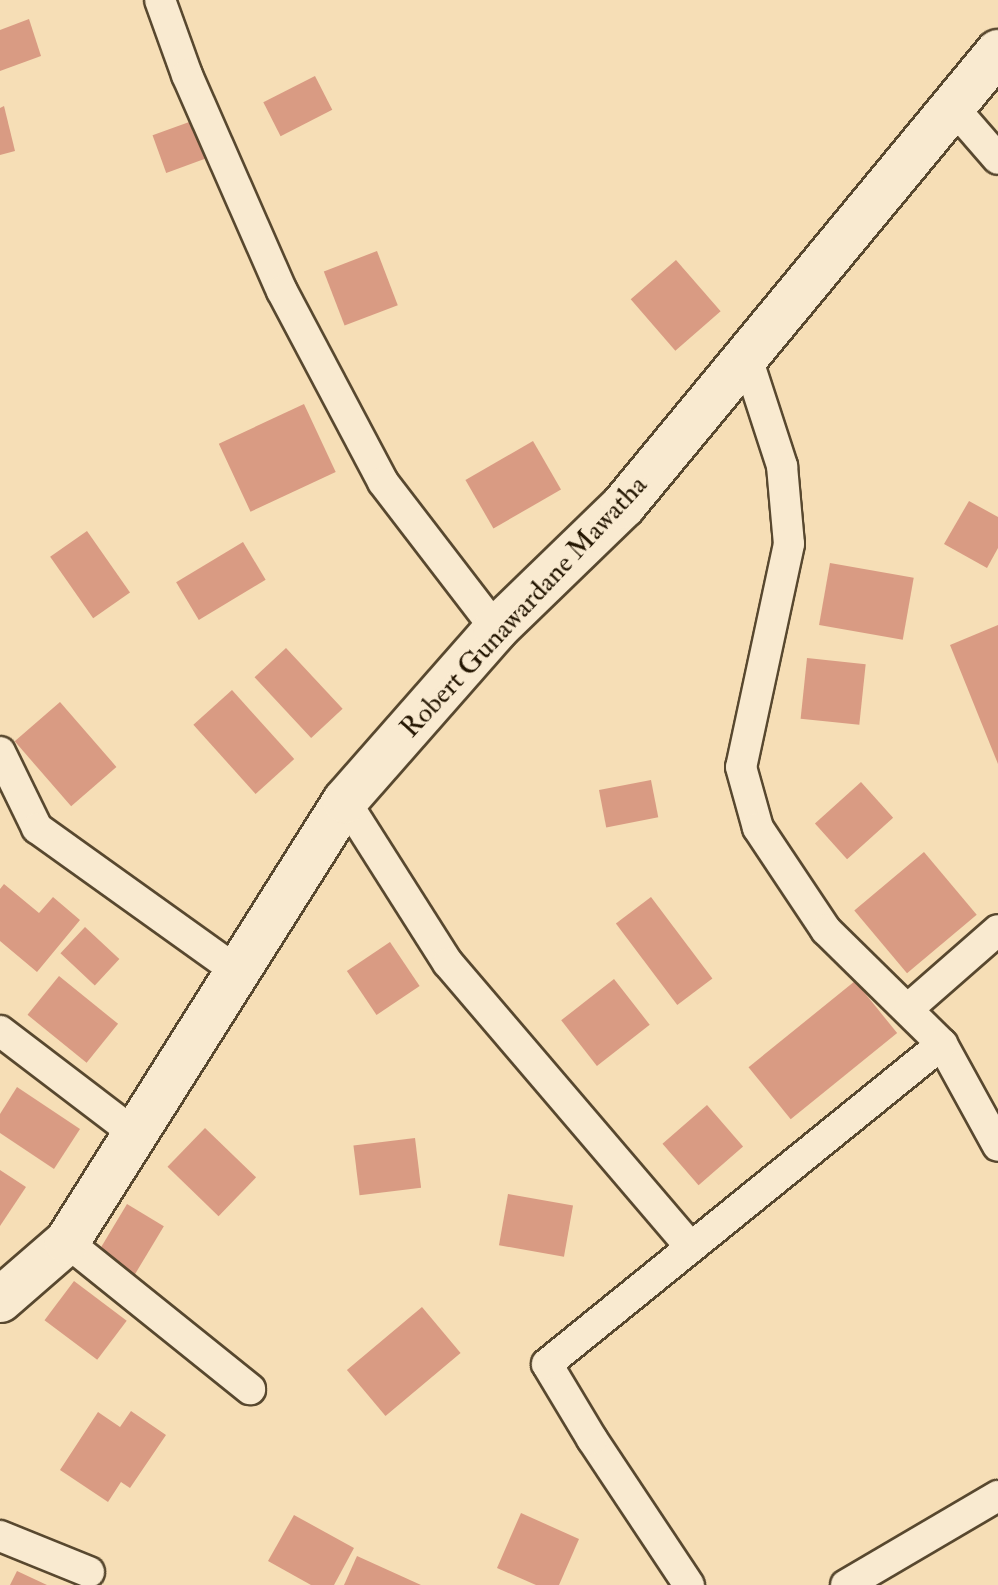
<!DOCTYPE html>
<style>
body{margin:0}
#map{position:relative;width:998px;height:1585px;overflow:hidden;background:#f6deb6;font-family:"IM FELL Double Pica",serif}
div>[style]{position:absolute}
.building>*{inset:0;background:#d99b83;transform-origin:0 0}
.roads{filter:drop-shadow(2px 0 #58482f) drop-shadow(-2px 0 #58482f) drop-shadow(0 2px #58482f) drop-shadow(0 -2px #58482f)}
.street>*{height:30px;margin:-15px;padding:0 15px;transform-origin:15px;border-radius:15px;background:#f9ead0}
.secondary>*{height:44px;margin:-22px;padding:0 22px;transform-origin:22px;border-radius:22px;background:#f9ead0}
span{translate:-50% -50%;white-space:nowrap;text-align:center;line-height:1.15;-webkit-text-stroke:8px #f9ead0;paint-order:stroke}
.street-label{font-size:28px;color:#241602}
</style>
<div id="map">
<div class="building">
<i style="clip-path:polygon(29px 19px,41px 56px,0 71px,0 30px)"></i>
<i style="left:315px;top:76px;width:38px;height:58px;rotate:63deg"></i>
<i style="clip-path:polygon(4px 106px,15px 151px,0 155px,0 108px)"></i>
<i style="left:192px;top:121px;width:40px;height:42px;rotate:70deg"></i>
<i style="left:377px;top:251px;width:58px;height:57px;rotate:69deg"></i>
<i style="left:676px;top:260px;width:68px;height:60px;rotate:49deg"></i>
<i style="left:304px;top:404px;width:75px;height:94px;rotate:65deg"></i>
<i style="left:533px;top:441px;width:56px;height:78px;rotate:60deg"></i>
<i style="clip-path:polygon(969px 501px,998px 517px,998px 548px,987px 568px,944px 544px)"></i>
<i style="left:87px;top:531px;width:75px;height:45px;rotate:55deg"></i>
<i style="left:243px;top:542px;width:44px;height:78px;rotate:59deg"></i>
<i style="left:830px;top:563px;width:85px;height:63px;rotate:10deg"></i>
<i style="clip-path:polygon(998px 625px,998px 764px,950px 645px)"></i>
<i style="left:286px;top:648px;width:83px;height:43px;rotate:47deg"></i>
<i style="left:807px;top:658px;width:59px;height:61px;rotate:6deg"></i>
<i style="left:232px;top:690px;width:93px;height:52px;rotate:48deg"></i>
<i style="left:60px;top:702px;width:86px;height:60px;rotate:49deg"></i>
<i style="left:651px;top:780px;width:38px;height:53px;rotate:79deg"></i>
<i style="left:861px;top:782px;width:48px;height:62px;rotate:48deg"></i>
<i style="left:924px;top:852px;width:82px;height:91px;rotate:50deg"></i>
<i style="clip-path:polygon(4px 884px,39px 913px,53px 897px,80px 920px,37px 972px,0 941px,0 889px)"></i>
<i style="left:651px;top:897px;width:102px;height:44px;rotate:53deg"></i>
<i style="left:85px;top:927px;width:47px;height:36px;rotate:43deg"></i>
<i style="left:390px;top:942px;width:53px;height:52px;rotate:56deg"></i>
<i style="left:59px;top:976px;width:76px;height:50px;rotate:39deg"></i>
<i style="left:614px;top:979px;width:58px;height:67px;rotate:52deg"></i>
<i style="left:855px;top:981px;width:67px;height:137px;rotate:51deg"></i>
<i style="clip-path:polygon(17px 1087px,80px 1129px,54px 1169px,0 1133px,0 1114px)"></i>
<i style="left:707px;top:1105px;width:55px;height:59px;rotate:49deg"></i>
<i style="left:205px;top:1128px;width:71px;height:54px;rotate:44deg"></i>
<i style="left:415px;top:1138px;width:50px;height:62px;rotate:83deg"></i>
<i style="clip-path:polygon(0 1170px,26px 1187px,0 1226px)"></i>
<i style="left:508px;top:1194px;width:66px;height:52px;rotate:10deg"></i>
<i style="left:127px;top:1204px;width:43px;height:69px;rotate:31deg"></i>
<i style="left:74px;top:1281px;width:66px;height:49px;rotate:37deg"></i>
<i style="left:422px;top:1307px;width:60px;height:98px;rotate:50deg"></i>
<i style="clip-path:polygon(131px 1411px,166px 1435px,130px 1488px,121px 1482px,108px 1502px,60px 1470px,98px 1412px,120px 1427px)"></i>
<i style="clip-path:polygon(521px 1513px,579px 1539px,559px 1585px,536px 1585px,497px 1568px)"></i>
<i style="clip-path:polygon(294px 1515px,354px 1548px,334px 1585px,311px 1585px,268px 1561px)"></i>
<i style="clip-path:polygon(357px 1556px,421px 1585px,344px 1585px)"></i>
<i style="clip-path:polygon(17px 1571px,47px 1585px,10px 1585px)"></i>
</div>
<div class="roads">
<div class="street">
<i style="left:160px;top:0;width:80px;rotate:70.2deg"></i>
<i style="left:187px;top:75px;width:236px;rotate:66.3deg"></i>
<i style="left:282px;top:291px;width:216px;rotate:62.1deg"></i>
<i style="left:383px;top:482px;width:185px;rotate:52.5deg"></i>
<i style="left:952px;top:106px;width:70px;rotate:49deg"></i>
<i style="left:747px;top:358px;width:114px;rotate:72deg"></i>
<i style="left:782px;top:466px;width:78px;rotate:84.9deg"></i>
<i style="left:789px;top:544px;width:228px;rotate:102.1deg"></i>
<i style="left:741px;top:767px;width:63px;rotate:74.4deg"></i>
<i style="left:758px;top:828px;width:123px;rotate:56.3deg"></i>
<i style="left:826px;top:930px;width:163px;rotate:44.5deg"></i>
<i style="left:942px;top:1044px;width:116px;rotate:61.2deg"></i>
<i style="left:0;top:752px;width:85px;rotate:64deg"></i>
<i style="left:37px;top:828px;width:247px;rotate:35.6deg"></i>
<i style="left:345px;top:801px;width:192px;rotate:57.6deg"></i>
<i style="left:448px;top:963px;width:372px;rotate:49.5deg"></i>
<i style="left:909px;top:1008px;width:118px;rotate:-41.2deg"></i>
<i style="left:0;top:1031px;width:168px;rotate:37.3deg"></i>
<i style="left:67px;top:1242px;width:235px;rotate:38.8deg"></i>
<i style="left:0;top:1536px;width:96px;rotate:22deg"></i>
<i style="left:689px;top:1585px;width:175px;rotate:-123.6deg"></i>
<i style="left:592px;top:1439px;width:87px;rotate:-121deg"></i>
<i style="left:547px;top:1364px;width:508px;rotate:-39.01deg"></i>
<i style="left:846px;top:1585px;width:176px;rotate:-30.4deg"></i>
</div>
<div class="secondary">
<i style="left:0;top:1300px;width:89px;rotate:-40.9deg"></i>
<i style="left:67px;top:1242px;width:521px;rotate:-57.77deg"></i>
<i style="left:345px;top:801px;width:229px;rotate:-48.7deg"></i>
<i style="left:496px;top:629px;width:177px;rotate:-44.1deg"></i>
<i style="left:623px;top:506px;width:589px;rotate:-50.44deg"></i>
</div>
</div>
<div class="street-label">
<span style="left:524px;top:607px;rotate:-47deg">Robert Gunawardane Mawatha</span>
</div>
</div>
